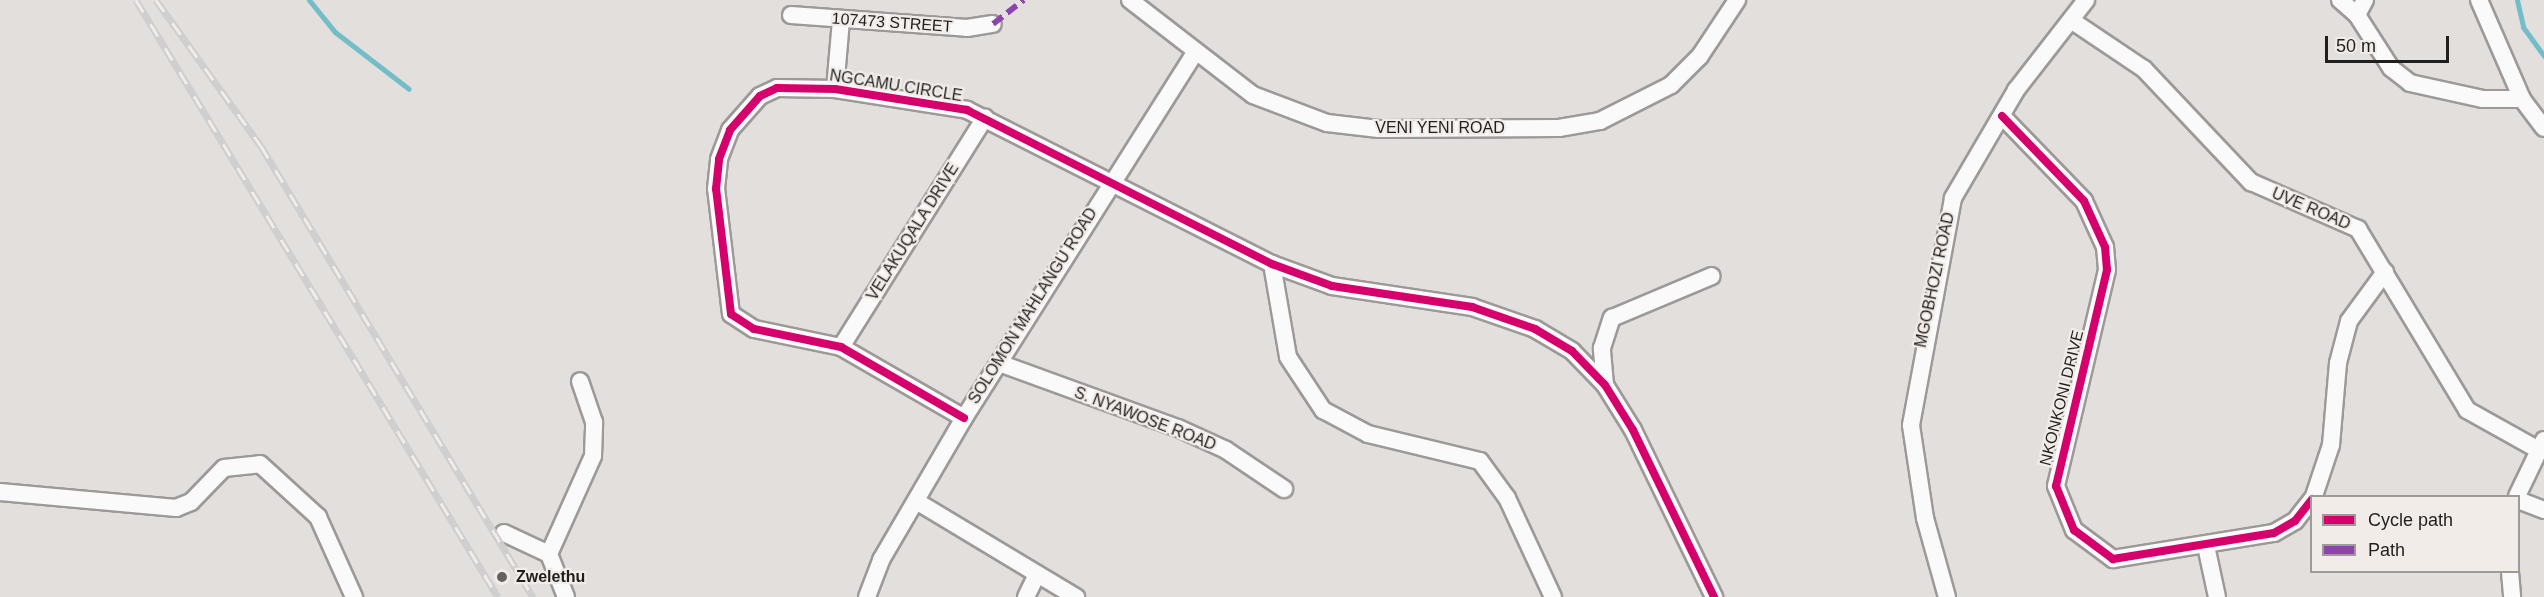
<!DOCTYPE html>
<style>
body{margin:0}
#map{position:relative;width:2544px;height:597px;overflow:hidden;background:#e2dfdd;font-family:Arial,sans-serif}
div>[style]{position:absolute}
.stream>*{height:5px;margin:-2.5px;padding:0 2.5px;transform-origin:2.5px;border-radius:2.5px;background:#72bdc7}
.roads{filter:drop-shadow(2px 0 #9c9998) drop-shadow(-2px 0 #9c9998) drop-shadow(0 2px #9c9998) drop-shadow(0 -2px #9c9998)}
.minor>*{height:16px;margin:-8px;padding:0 8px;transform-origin:8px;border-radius:8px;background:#fbfafa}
.rail>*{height:7px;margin-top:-3.5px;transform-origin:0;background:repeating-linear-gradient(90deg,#f1ece8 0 14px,#cfcece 0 28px);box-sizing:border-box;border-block:2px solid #cfcece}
.quiet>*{height:6px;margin-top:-3px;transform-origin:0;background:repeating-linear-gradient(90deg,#8e44ad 0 12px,transparent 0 18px)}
.cycleway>*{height:8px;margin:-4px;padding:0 4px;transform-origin:4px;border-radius:4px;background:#d6006c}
.dots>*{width:16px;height:16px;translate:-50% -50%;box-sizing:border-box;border:3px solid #f1ece8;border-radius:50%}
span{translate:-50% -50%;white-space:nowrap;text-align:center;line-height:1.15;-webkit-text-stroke:4.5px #f1ece8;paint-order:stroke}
.street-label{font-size:16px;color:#211f1e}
.poi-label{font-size:16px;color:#211f1e;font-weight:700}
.left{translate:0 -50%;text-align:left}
.legend{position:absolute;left:2310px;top:495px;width:210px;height:78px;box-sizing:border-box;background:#f1ece8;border:2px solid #9e9a97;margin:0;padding:8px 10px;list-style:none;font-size:18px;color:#211f1e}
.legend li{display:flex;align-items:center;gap:12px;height:30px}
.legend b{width:30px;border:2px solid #9e9a97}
.scale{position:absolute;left:2325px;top:36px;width:124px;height:27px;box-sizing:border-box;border:3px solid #211f1e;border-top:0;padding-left:8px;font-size:18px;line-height:21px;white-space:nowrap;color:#211f1e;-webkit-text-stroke:4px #f1ece8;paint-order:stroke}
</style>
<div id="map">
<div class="stream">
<i style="left:309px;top:0;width:41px;rotate:50.9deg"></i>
<i style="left:335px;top:32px;width:93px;rotate:37.6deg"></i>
<i style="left:2517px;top:0;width:28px;rotate:77deg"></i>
<i style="left:2523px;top:27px;width:36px;rotate:54deg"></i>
</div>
<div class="roads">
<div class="minor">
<i style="left:1130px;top:0;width:155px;rotate:37.7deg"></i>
<i style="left:1253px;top:95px;width:79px;rotate:20.7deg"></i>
<i style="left:1327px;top:123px;width:52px;rotate:6.6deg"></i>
<i style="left:1379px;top:129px;width:180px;rotate:-0.3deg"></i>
<i style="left:1559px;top:128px;width:42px;rotate:-9.7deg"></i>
<i style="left:1600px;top:121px;width:80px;rotate:-26.9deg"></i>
<i style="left:1671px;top:85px;width:41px;rotate:-45deg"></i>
<i style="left:1700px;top:56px;width:67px;rotate:-56.5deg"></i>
<i style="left:2340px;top:0;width:23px;rotate:41deg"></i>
<i style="left:2357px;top:15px;width:63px;rotate:57.3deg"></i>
<i style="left:2391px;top:68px;width:24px;rotate:38deg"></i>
<i style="left:2410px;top:83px;width:75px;rotate:12.4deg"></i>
<i style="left:2483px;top:99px;width:39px"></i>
<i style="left:2479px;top:0;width:108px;rotate:66.5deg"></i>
<i style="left:2522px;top:99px;width:36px;rotate:53deg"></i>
<i style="left:791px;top:15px;width:176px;rotate:4.2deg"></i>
<i style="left:967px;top:28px;width:26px;rotate:-9deg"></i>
<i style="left:2357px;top:15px;width:17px;rotate:-62deg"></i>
<i style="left:2074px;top:22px;width:84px;rotate:33.9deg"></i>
<i style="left:2144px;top:69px;width:156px;rotate:46.6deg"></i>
<i style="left:2251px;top:182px;width:117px;rotate:23.7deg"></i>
<i style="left:2358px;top:229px;width:211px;rotate:58.9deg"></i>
<i style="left:2467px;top:410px;width:80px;rotate:29.1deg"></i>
<i style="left:835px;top:89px;width:69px;rotate:-85deg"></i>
<i style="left:2002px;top:116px;width:118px;rotate:46deg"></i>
<i style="left:2084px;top:201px;width:51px;rotate:65.5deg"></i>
<i style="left:2105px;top:247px;width:23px;rotate:85deg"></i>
<i style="left:2107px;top:270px;width:222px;rotate:103.3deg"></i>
<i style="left:2056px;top:486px;width:48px;rotate:67.8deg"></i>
<i style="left:2074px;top:530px;width:49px;rotate:36.6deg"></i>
<i style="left:2113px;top:559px;width:163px;rotate:-9.2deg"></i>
<i style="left:2274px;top:533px;width:24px;rotate:-30deg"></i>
<i style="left:2295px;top:521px;width:28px;rotate:-52deg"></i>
<i style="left:1272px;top:264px;width:94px;rotate:80.2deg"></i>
<i style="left:1288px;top:357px;width:64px;rotate:56.6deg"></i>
<i style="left:1323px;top:410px;width:51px;rotate:28.1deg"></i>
<i style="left:1368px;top:434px;width:115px;rotate:13.6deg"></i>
<i style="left:1480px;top:461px;width:46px;rotate:53.9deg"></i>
<i style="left:1507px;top:498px;width:109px;rotate:65.1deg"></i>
<i style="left:841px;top:347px;width:271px;rotate:-57.9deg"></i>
<i style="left:999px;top:363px;width:190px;rotate:20deg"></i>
<i style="left:1178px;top:428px;width:53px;rotate:24.6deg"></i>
<i style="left:1226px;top:450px;width:70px;rotate:33.9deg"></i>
<i style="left:1605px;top:385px;width:37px;rotate:-95deg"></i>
<i style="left:1602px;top:348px;width:32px;rotate:-72deg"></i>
<i style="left:1612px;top:318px;width:108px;rotate:-22.8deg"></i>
<i style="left:964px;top:418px;width:142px;rotate:-150deg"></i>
<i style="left:841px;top:347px;width:89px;rotate:-168.3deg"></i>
<i style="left:754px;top:329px;width:27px;rotate:-147deg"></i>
<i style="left:731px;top:314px;width:126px;rotate:-96.8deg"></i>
<i style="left:716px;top:189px;width:30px;rotate:-84deg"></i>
<i style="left:719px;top:159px;width:31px;rotate:-69deg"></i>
<i style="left:730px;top:130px;width:45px;rotate:-48.6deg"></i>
<i style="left:760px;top:96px;width:19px;rotate:-25deg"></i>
<i style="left:777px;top:88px;width:58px;rotate:1deg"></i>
<i style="left:835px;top:89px;width:134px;rotate:9deg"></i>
<i style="left:967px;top:110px;width:342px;rotate:26.8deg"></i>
<i style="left:1272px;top:264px;width:64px;rotate:20.1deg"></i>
<i style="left:1332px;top:286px;width:142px;rotate:8.5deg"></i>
<i style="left:1472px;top:307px;width:67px;rotate:19.2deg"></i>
<i style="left:1535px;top:329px;width:43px;rotate:30.7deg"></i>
<i style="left:1572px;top:351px;width:47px;rotate:45.9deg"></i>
<i style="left:1605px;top:385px;width:53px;rotate:58.1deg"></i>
<i style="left:1633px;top:430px;width:186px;rotate:64.1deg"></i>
<i style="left:0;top:492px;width:177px;rotate:5.2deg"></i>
<i style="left:176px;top:508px;width:16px;rotate:-22deg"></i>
<i style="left:191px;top:502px;width:47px;rotate:-45.9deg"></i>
<i style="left:224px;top:468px;width:36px;rotate:-6deg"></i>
<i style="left:260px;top:464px;width:79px;rotate:42.4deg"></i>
<i style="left:318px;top:517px;width:88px;rotate:65.8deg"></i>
<i style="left:2314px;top:496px;width:54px;rotate:-71.6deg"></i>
<i style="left:2331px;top:445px;width:82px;rotate:-85.1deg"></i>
<i style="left:2338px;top:363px;width:43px;rotate:-75.3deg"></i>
<i style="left:2349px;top:321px;width:61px;rotate:-53.7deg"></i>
<i style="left:2517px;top:496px;width:62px;rotate:-64.3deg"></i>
<i style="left:2518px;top:500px;width:28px;rotate:21deg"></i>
<i style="left:916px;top:501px;width:187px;rotate:31deg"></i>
<i style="left:504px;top:533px;width:50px;rotate:25deg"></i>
<i style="left:2206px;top:546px;width:52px;rotate:77.8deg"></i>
<i style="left:2510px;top:572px;width:25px;rotate:85deg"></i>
<i style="left:566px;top:597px;width:46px;rotate:-111.6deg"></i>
<i style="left:549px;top:554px;width:107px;rotate:-65.8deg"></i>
<i style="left:593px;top:456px;width:34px;rotate:-88deg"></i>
<i style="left:594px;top:422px;width:43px;rotate:-108.9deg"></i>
<i style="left:867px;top:597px;width:40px;rotate:-69deg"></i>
<i style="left:881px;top:560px;width:164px;rotate:-59.7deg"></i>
<i style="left:964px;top:418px;width:431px;rotate:-57.7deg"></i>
<i style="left:1026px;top:597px;width:25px;rotate:-64deg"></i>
<i style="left:1947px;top:597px;width:82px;rotate:-105.6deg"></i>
<i style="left:1925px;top:518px;width:94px;rotate:-98.6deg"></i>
<i style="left:1911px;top:425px;width:231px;rotate:-79.5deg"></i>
<i style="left:1953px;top:198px;width:125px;rotate:-59.7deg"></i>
<i style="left:2016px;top:90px;width:114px;rotate:-52.1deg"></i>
</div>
</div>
<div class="rail">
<i style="left:136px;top:0;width:698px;rotate:58.77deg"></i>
<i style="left:156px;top:0;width:180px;rotate:54.3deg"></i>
<i style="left:261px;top:146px;width:527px;rotate:58.91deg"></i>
</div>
<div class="quiet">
<i style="left:993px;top:24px;width:39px;rotate:-38deg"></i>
</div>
<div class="cycleway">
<i style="left:2002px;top:116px;width:118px;rotate:46deg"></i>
<i style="left:2084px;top:201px;width:51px;rotate:65.5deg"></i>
<i style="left:2105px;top:247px;width:23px;rotate:85deg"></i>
<i style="left:2107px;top:270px;width:222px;rotate:103.3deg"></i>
<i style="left:2056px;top:486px;width:48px;rotate:67.8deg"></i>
<i style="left:2074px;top:530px;width:49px;rotate:36.6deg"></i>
<i style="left:2113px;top:559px;width:163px;rotate:-9.2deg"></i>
<i style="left:2274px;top:533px;width:24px;rotate:-30deg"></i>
<i style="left:2295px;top:521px;width:28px;rotate:-52deg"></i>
<i style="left:964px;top:418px;width:142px;rotate:-150deg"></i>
<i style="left:841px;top:347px;width:89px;rotate:-168.3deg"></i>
<i style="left:754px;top:329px;width:27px;rotate:-147deg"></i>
<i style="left:731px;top:314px;width:126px;rotate:-96.8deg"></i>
<i style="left:716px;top:189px;width:30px;rotate:-84deg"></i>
<i style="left:719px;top:159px;width:31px;rotate:-69deg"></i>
<i style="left:730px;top:130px;width:45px;rotate:-48.6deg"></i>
<i style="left:760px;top:96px;width:19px;rotate:-25deg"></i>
<i style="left:777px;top:88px;width:58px;rotate:1deg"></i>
<i style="left:835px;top:89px;width:134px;rotate:9deg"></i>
<i style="left:967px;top:110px;width:342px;rotate:26.8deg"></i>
<i style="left:1272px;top:264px;width:64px;rotate:20.1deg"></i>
<i style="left:1332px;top:286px;width:142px;rotate:8.5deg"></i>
<i style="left:1472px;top:307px;width:67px;rotate:19.2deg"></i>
<i style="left:1535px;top:329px;width:43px;rotate:30.7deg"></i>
<i style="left:1572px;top:351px;width:47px;rotate:45.9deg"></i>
<i style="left:1605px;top:385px;width:53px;rotate:58.1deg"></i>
<i style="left:1633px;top:430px;width:186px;rotate:64.1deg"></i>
</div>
<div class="dots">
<i style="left:502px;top:577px;background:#656261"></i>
</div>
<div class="street-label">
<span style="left:892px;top:23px;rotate:4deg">107473 STREET</span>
<span style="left:896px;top:86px;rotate:9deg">NGCAMU CIRCLE</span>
<span style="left:1440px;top:128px">VENI YENI ROAD</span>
<span style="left:2311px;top:209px;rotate:23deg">UVE ROAD</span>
<span style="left:913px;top:232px;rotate:-58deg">VELAKUQALA DRIVE</span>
<span style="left:1935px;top:280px;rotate:-78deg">MGOBHOZI ROAD</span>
<span style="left:1033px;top:306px;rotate:-58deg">SOLOMON MAHLANGU ROAD</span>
<span style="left:2062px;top:398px;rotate:-76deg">NKONKONI DRIVE</span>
<span style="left:1145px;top:419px;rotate:21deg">S. NYAWOSE ROAD</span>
</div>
<div class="poi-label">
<span class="left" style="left:516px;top:577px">Zwelethu</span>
</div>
<ul class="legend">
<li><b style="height:8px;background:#d6006c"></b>Cycle path</li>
<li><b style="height:8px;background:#8e44ad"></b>Path</li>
</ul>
<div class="scale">50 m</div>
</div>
